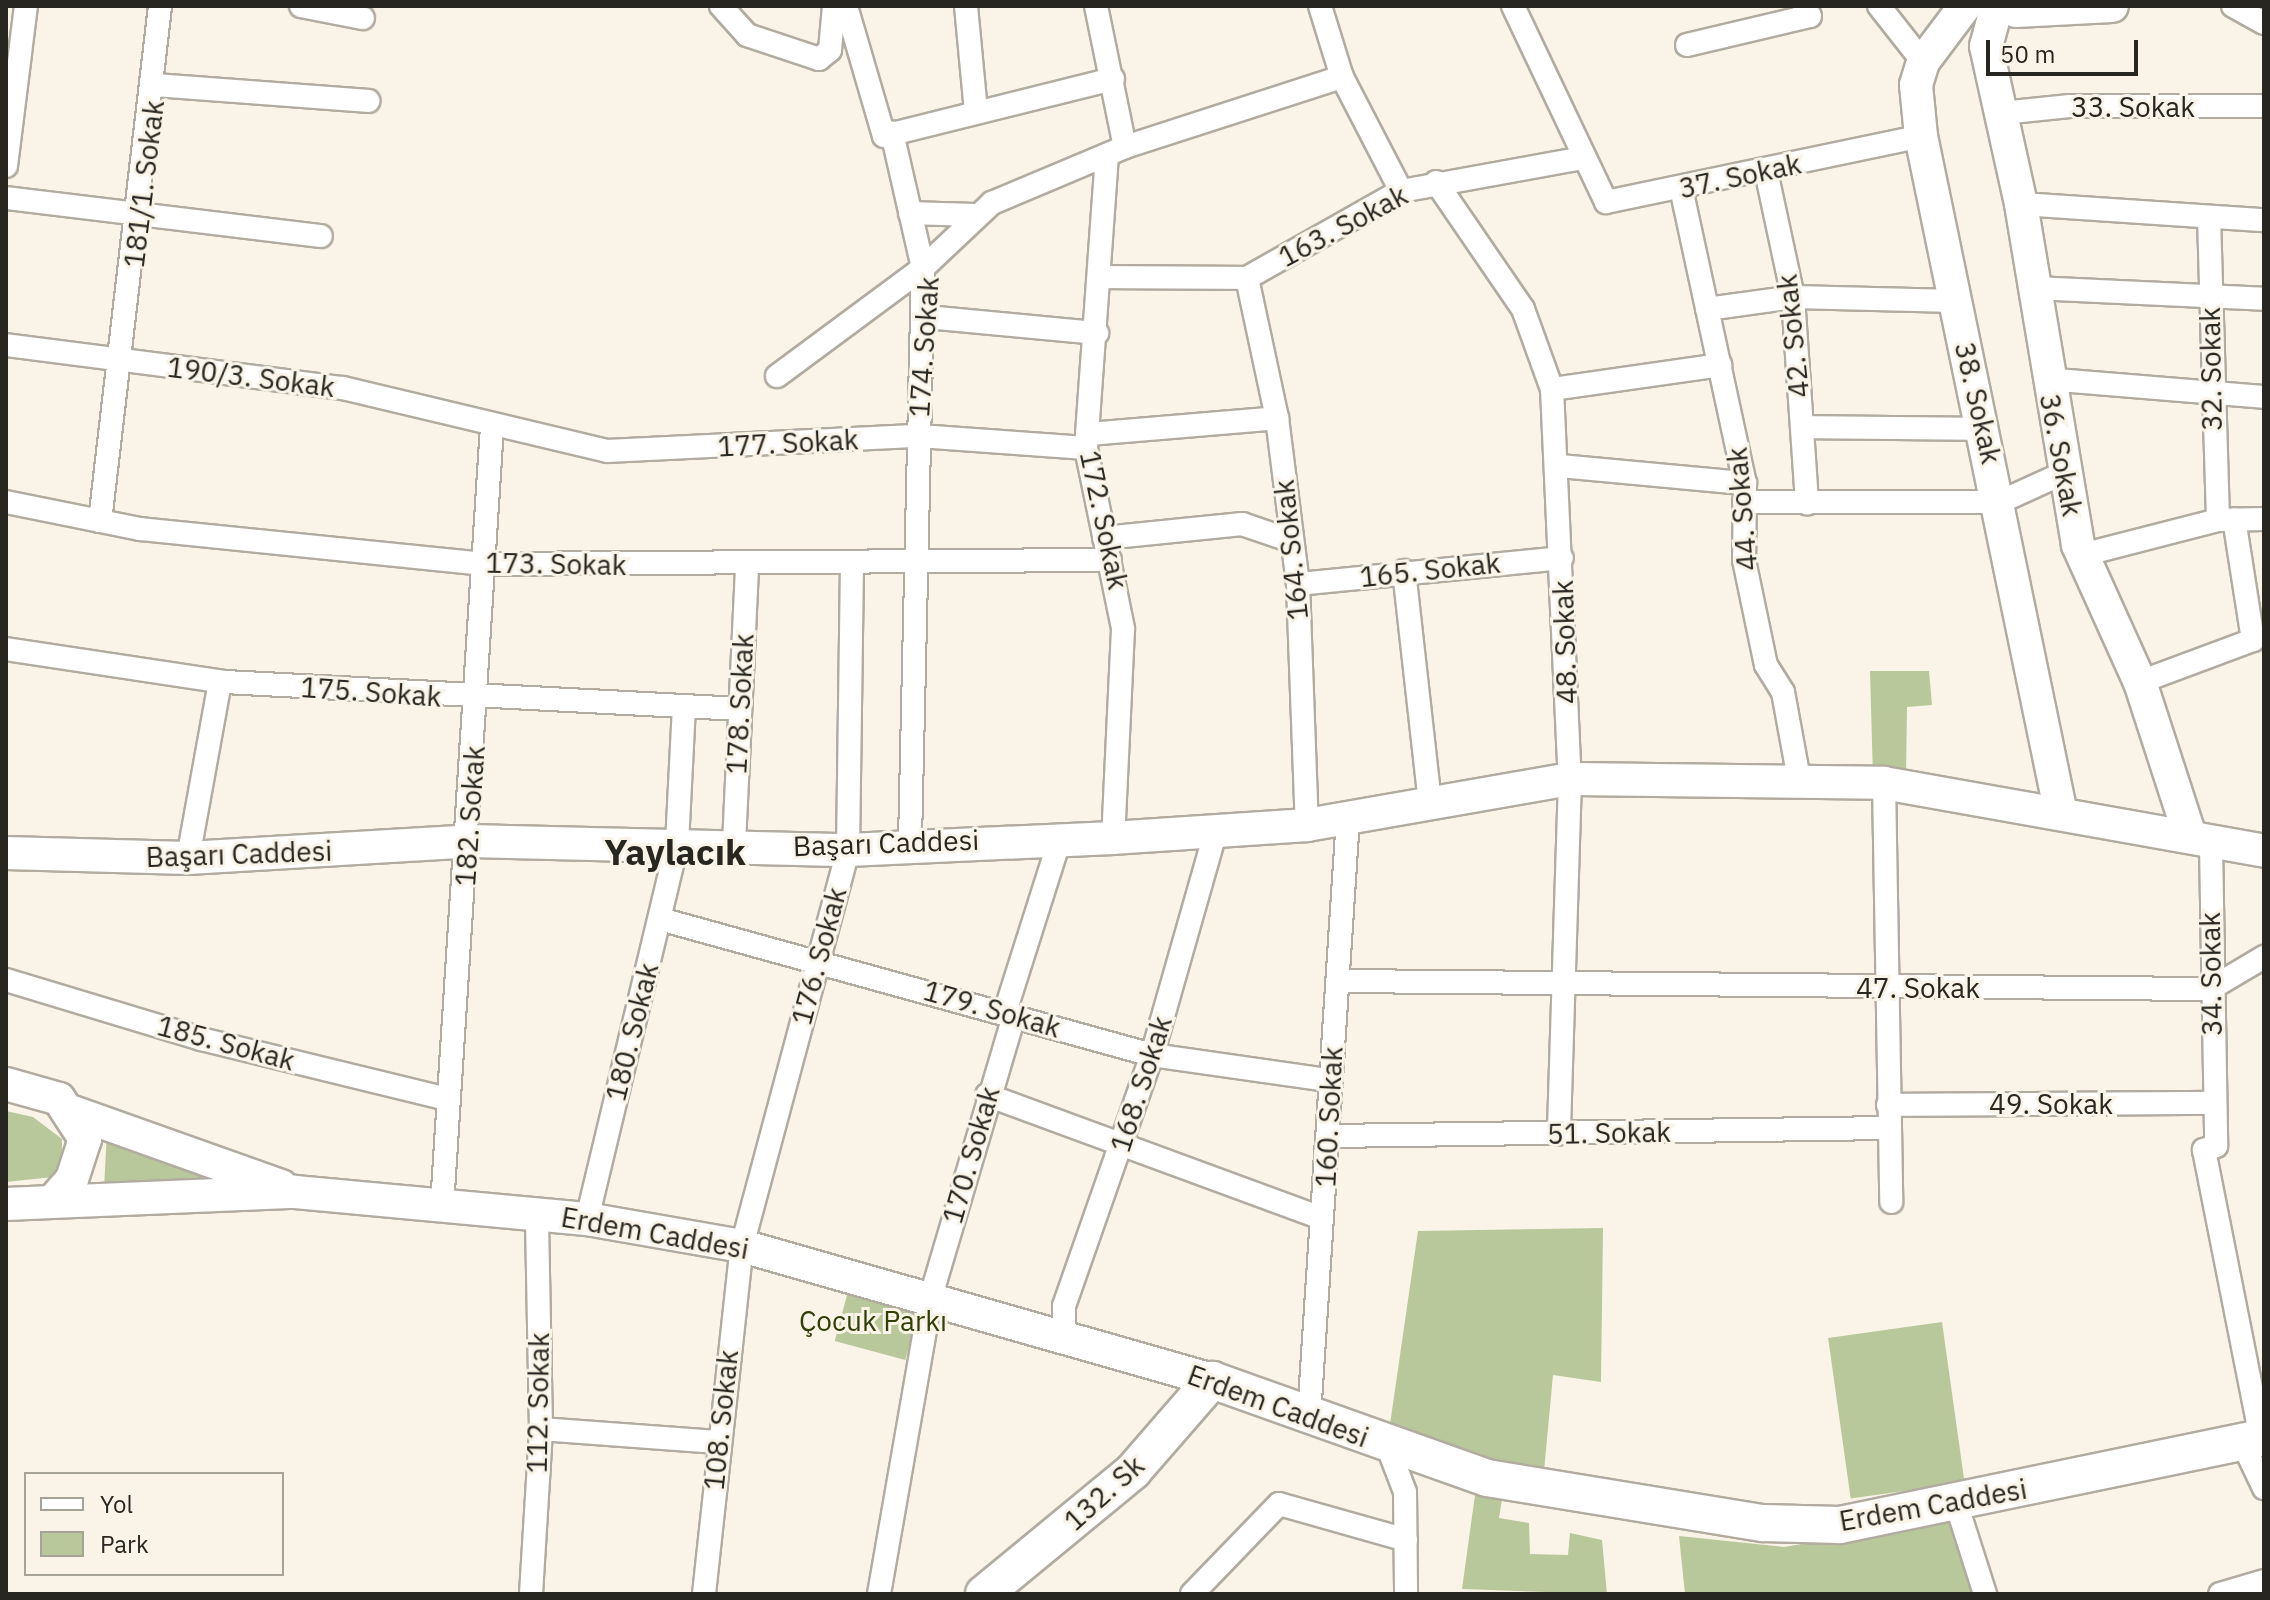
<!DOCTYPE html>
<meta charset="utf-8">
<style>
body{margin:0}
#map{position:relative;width:2270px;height:1600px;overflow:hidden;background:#f9f4e7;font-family:"IBM Plex Sans",sans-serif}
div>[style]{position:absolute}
.green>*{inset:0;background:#b8c89a;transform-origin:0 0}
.roads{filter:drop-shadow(2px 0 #b1aba0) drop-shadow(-2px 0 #b1aba0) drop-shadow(0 2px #b1aba0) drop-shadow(0 -2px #b1aba0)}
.street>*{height:22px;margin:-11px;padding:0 11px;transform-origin:11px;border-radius:11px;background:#fff}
.secondary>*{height:32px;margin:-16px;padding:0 16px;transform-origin:16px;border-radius:16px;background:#fff}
.primary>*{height:36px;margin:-18px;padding:0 18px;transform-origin:18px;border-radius:18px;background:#fff}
span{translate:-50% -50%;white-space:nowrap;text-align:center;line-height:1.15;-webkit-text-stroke:6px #f9f4e7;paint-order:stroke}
.street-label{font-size:28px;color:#282621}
.park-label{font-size:28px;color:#303f05}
.district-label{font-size:36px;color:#282621;font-weight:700}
.frame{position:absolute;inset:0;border:8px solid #282621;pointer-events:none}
.legend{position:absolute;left:24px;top:1472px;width:260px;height:104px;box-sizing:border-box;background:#f9f4e7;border:2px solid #a5a298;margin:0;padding:10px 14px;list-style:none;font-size:24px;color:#282621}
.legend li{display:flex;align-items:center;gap:16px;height:40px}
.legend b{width:40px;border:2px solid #a5a298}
.scale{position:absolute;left:1986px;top:40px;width:152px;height:36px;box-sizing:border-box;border:4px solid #282621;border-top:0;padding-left:10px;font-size:24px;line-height:28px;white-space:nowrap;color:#282621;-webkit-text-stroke:6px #f9f4e7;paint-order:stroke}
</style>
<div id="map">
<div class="green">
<i style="clip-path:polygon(1870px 671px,1929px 671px,1932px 705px,1907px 707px,1906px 774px,1873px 777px)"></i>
<i style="clip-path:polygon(6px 1111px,33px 1117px,62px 1139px,62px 1166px,53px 1177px,6px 1182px)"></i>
<i style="clip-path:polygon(107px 1131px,233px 1179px,104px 1189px)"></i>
<i style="clip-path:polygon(1603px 1228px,1601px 1382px,1553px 1375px,1543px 1482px,1389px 1431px,1418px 1231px)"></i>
<i style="left:850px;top:1284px;width:73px;height:59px;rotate:15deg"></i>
<i style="left:1942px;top:1322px;width:162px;height:115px;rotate:82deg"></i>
<i style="clip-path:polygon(1503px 1493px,1499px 1518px,1529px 1523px,1530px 1554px,1568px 1555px,1570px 1533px,1602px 1540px,1607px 1594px,1462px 1589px,1475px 1495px)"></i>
<i style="clip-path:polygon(1955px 1518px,1978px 1594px,1685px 1594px,1679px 1536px,1784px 1547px)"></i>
</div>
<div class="roads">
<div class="street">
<i style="left:301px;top:6px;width:63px;rotate:11deg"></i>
<i style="left:721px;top:6px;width:39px;rotate:48deg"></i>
<i style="left:747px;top:35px;width:76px;rotate:18.4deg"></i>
<i style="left:819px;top:59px;width:14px;rotate:-39deg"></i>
<i style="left:830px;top:50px;width:44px;rotate:-84.8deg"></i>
<i style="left:846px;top:6px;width:135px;rotate:73.7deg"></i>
<i style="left:884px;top:136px;width:236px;rotate:-14deg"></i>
<i style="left:966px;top:6px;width:105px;rotate:84.6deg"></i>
<i style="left:1096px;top:6px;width:144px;rotate:78.4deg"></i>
<i style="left:1320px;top:6px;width:74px;rotate:72.8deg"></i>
<i style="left:1342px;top:77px;width:128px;rotate:62.6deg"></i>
<i style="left:1513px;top:6px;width:217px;rotate:64.6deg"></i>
<i style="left:1606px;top:202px;width:322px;rotate:-11.8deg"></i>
<i style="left:1879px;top:6px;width:71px;rotate:51.8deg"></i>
<i style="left:2233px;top:6px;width:35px;rotate:29deg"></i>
<i style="left:1687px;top:45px;width:126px;rotate:-13.3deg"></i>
<i style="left:1810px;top:16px;width:12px;rotate:-121deg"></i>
<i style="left:156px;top:85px;width:213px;rotate:4.3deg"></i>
<i style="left:2002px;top:113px;width:68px;rotate:-5.9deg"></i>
<i style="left:2070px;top:106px;width:194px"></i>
<i style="left:1107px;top:155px;width:294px;rotate:94.1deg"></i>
<i style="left:1086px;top:448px;width:185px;rotate:78.4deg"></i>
<i style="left:1123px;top:629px;width:209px;rotate:92.7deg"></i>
<i style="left:6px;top:166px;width:161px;rotate:-82.9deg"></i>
<i style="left:1766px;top:171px;width:129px;rotate:77.9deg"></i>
<i style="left:1793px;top:297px;width:207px;rotate:86.1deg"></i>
<i style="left:1436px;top:182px;width:154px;rotate:55.6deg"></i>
<i style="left:1523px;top:309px;width:85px;rotate:70.1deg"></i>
<i style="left:1552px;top:389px;width:390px;rotate:87.4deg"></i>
<i style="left:1570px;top:779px;width:355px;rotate:91.8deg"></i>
<i style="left:1681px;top:188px;width:302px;rotate:77.8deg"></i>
<i style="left:1745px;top:483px;width:77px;rotate:90.7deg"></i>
<i style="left:1744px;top:560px;width:107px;rotate:78.2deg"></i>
<i style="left:1766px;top:665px;width:32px;rotate:58deg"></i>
<i style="left:1783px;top:692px;width:88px;rotate:79.6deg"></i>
<i style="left:6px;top:198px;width:317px;rotate:6.9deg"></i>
<i style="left:2021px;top:204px;width:244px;rotate:3.8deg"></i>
<i style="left:910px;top:213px;width:63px;rotate:1.8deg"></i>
<i style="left:2209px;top:217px;width:303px;rotate:88.3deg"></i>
<i style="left:1103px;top:277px;width:144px;rotate:0.4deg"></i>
<i style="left:1247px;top:278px;width:177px;rotate:-29.5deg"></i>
<i style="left:1401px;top:191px;width:185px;rotate:-10.3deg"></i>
<i style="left:1247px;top:278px;width:143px;rotate:77.9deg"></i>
<i style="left:1277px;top:418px;width:167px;rotate:82.8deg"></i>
<i style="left:1298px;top:584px;width:241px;rotate:87.9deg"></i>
<i style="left:2034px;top:288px;width:230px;rotate:2.7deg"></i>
<i style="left:1707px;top:309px;width:87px;rotate:-7.9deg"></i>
<i style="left:1793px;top:297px;width:162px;rotate:1.4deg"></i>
<i style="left:927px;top:317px;width:171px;rotate:5.4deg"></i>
<i style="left:6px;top:345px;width:340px;rotate:7.3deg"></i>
<i style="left:343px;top:388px;width:271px;rotate:13.4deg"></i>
<i style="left:607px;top:451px;width:312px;rotate:-2.8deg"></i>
<i style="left:919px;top:436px;width:167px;rotate:4.1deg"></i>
<i style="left:777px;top:376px;width:182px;rotate:-36.5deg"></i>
<i style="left:923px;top:268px;width:139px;rotate:-102.9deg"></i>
<i style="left:2046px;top:379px;width:219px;rotate:4.7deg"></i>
<i style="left:1552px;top:389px;width:170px;rotate:-8.1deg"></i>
<i style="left:1802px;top:427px;width:183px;rotate:0.6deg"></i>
<i style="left:1088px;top:434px;width:190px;rotate:-4.8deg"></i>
<i style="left:1560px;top:466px;width:186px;rotate:5.3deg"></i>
<i style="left:6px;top:502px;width:137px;rotate:11.4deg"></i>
<i style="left:140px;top:529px;width:345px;rotate:5.8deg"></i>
<i style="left:483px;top:564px;width:627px;rotate:-0.37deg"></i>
<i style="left:1744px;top:502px;width:256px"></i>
<i style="left:2000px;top:502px;width:70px;rotate:-24.4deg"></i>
<i style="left:100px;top:521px;width:518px;rotate:-83.35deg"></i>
<i style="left:1104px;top:538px;width:139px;rotate:-5.8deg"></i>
<i style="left:1242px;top:524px;width:53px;rotate:18.8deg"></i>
<i style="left:2082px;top:555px;width:140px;rotate:-14.4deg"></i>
<i style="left:2218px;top:520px;width:46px;rotate:-1.2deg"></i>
<i style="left:1404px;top:571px;width:234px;rotate:83.6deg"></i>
<i style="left:1298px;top:584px;width:265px;rotate:-5.6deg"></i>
<i style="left:6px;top:649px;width:221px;rotate:8.6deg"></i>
<i style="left:225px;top:682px;width:516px;rotate:3deg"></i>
<i style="left:2140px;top:682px;width:121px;rotate:-20.4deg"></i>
<i style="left:2253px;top:640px;width:122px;rotate:-98.9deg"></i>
<i style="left:1884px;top:783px;width:419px;rotate:89deg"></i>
<i style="left:910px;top:841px;width:573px;rotate:-88.7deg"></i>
<i style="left:923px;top:268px;width:95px;rotate:-43.3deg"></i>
<i style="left:992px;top:203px;width:144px;rotate:-22.8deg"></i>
<i style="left:1125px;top:147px;width:228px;rotate:-17.9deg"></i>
<i style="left:734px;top:844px;width:279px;rotate:-87.3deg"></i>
<i style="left:2211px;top:845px;width:301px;rotate:89deg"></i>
<i style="left:2216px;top:1146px;width:13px;rotate:162deg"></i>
<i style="left:2204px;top:1150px;width:294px;rotate:78.8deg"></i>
<i style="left:188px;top:858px;width:179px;rotate:-79.7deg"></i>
<i style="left:660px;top:919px;width:510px;rotate:15.45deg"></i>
<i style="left:1152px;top:1055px;width:178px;rotate:8.1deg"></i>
<i style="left:6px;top:980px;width:204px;rotate:16.8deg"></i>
<i style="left:201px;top:1039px;width:254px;rotate:13.7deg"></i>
<i style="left:1340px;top:981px;width:870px;rotate:0.53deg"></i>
<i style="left:2210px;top:989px;width:63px;rotate:-30.7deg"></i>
<i style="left:1005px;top:1012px;width:182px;rotate:-72.4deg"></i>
<i style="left:987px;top:1095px;width:357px;rotate:20.2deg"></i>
<i style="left:1888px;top:1105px;width:326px;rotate:-0.4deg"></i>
<i style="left:1330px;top:1136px;width:558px;rotate:-0.82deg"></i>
<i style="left:442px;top:1206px;width:781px;rotate:-86.33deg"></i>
<i style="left:587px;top:1219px;width:386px;rotate:-76.5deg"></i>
<i style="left:677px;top:844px;width:137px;rotate:-87.1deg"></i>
<i style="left:1064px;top:1336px;width:30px;rotate:-90deg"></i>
<i style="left:1064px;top:1306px;width:266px;rotate:-70.7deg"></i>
<i style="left:1152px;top:1055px;width:233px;rotate:-74.1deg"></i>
<i style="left:1309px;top:1416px;width:599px;rotate:-86.27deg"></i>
<i style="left:541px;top:1429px;width:176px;rotate:4.2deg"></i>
<i style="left:2243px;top:1444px;width:49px;rotate:64.5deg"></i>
<i style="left:1387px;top:1445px;width:50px;rotate:69deg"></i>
<i style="left:1405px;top:1492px;width:102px;rotate:89.4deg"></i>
<i style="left:1956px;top:1503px;width:96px;rotate:72.3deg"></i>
<i style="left:531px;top:1594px;width:165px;rotate:-86.5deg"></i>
<i style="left:541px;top:1429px;width:217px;rotate:-91.1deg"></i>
<i style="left:704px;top:1594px;width:350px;rotate:-83.8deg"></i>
<i style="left:742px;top:1246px;width:410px;rotate:-75deg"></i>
<i style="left:848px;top:850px;width:287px;rotate:-89.2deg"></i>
<i style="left:879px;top:1594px;width:303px;rotate:-80.1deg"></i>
<i style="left:931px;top:1296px;width:293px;rotate:-73.5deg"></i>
<i style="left:1192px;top:1594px;width:125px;rotate:-46deg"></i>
<i style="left:1279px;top:1504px;width:132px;rotate:15.8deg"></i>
<i style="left:2220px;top:1594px;width:46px;rotate:-16.5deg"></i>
</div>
<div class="secondary">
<i style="left:1965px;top:6px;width:70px;rotate:126.9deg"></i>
<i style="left:1923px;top:62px;width:24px;rotate:107deg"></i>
<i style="left:1916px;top:85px;width:51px;rotate:84.4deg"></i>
<i style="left:1921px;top:136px;width:692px;rotate:78.33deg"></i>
<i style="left:2016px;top:11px;width:96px;rotate:-3deg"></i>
<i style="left:1995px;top:13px;width:34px;rotate:105deg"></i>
<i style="left:1986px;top:46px;width:162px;rotate:77.5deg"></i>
<i style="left:2021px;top:204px;width:346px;rotate:80.5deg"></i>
<i style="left:2078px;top:545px;width:150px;rotate:65.7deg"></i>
<i style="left:2140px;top:682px;width:159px;rotate:72deg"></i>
<i style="left:6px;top:853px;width:182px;rotate:1.6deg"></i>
<i style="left:188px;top:858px;width:283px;rotate:-3.4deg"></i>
<i style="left:470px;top:841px;width:378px;rotate:1.4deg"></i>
<i style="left:848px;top:850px;width:265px;rotate:-2.6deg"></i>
<i style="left:1113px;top:838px;width:194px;rotate:-3.8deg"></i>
<i style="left:1307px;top:825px;width:267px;rotate:-9.9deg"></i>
<i style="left:1570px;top:779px;width:314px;rotate:0.7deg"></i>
<i style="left:1884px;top:783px;width:386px;rotate:10.1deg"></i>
<i style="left:6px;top:1084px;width:55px;rotate:15.8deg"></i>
<i style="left:59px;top:1099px;width:48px;rotate:57deg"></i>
<i style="left:85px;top:1139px;width:42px;rotate:108deg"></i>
<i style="left:72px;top:1179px;width:30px;rotate:131deg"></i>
<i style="left:52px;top:1202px;width:46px;rotate:177.5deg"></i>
<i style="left:73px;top:1112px;width:221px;rotate:19.6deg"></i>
<i style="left:52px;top:1202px;width:243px;rotate:-2.4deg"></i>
<i style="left:295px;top:1192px;width:293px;rotate:5.3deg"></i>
<i style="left:587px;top:1219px;width:157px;rotate:9.9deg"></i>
<i style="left:742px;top:1246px;width:489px;rotate:15.9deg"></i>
</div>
<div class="primary">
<i style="left:984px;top:1594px;width:193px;rotate:-39.5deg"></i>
<i style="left:1133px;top:1471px;width:121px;rotate:-49deg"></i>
<i style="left:1212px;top:1380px;width:292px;rotate:19.6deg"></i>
<i style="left:1487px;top:1478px;width:280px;rotate:9.3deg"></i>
<i style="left:1763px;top:1523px;width:77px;rotate:1.5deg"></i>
<i style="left:1840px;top:1525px;width:433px;rotate:-11.7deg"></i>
</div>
</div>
<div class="street-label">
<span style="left:2133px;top:107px">33. Sokak</span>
<span style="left:1740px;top:176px;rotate:-12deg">37. Sokak</span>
<span style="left:144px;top:184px;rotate:-83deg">181/1. Sokak</span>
<span style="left:1343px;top:226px;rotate:-28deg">163. Sokak</span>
<span style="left:1793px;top:336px;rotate:-96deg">42. Sokak</span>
<span style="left:924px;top:347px;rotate:-86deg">174. Sokak</span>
<span style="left:2211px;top:369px;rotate:-91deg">32. Sokak</span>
<span style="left:251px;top:377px;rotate:7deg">190/3. Sokak</span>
<span style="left:1978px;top:403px;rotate:77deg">38. Sokak</span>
<span style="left:788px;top:443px;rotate:-3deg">177. Sokak</span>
<span style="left:2061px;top:455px;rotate:79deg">36. Sokak</span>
<span style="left:1742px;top:509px;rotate:-95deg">44. Sokak</span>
<span style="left:1104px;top:520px;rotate:78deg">172. Sokak</span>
<span style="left:1291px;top:550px;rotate:-96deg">164. Sokak</span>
<span style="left:556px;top:564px;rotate:1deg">173. Sokak</span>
<span style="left:1430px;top:570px;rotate:-6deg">165. Sokak</span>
<span style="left:1565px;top:642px;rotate:-92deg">48. Sokak</span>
<span style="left:371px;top:692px;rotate:4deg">175. Sokak</span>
<span style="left:740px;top:704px;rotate:-87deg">178. Sokak</span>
<span style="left:470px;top:816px;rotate:-86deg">182. Sokak</span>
<span style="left:886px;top:843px;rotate:-2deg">Başarı Caddesi</span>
<span style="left:239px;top:854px;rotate:-2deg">Başarı Caddesi</span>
<span style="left:819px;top:956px;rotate:-75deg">176. Sokak</span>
<span style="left:2211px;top:974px;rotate:-91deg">34. Sokak</span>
<span style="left:1918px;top:988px">47. Sokak</span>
<span style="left:992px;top:1009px;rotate:16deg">179. Sokak</span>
<span style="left:632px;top:1032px;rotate:-76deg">180. Sokak</span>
<span style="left:226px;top:1043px;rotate:15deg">185. Sokak</span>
<span style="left:1141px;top:1084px;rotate:-72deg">168. Sokak</span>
<span style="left:2051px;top:1104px">49. Sokak</span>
<span style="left:1329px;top:1117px;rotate:-87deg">160. Sokak</span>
<span style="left:1609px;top:1133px;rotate:-1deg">51. Sokak</span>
<span style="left:971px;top:1155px;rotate:-74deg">170. Sokak</span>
<span style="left:655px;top:1233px;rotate:10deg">Erdem Caddesi</span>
<span style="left:538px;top:1403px;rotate:-89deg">112. Sokak</span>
<span style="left:1278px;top:1406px;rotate:20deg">Erdem Caddesi</span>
<span style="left:721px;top:1420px;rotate:-84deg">108. Sokak</span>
<span style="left:1104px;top:1493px;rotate:-42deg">132. Sk</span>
<span style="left:1933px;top:1505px;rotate:-10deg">Erdem Caddesi</span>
</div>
<div class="park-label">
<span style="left:873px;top:1321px">Çocuk Parkı</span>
</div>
<div class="district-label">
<span style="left:675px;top:852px">Yaylacık</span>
</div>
<div class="frame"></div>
<ul class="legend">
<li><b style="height:10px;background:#fff"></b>Yol</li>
<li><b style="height:22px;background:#b8c89a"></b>Park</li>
</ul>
<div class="scale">50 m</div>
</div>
